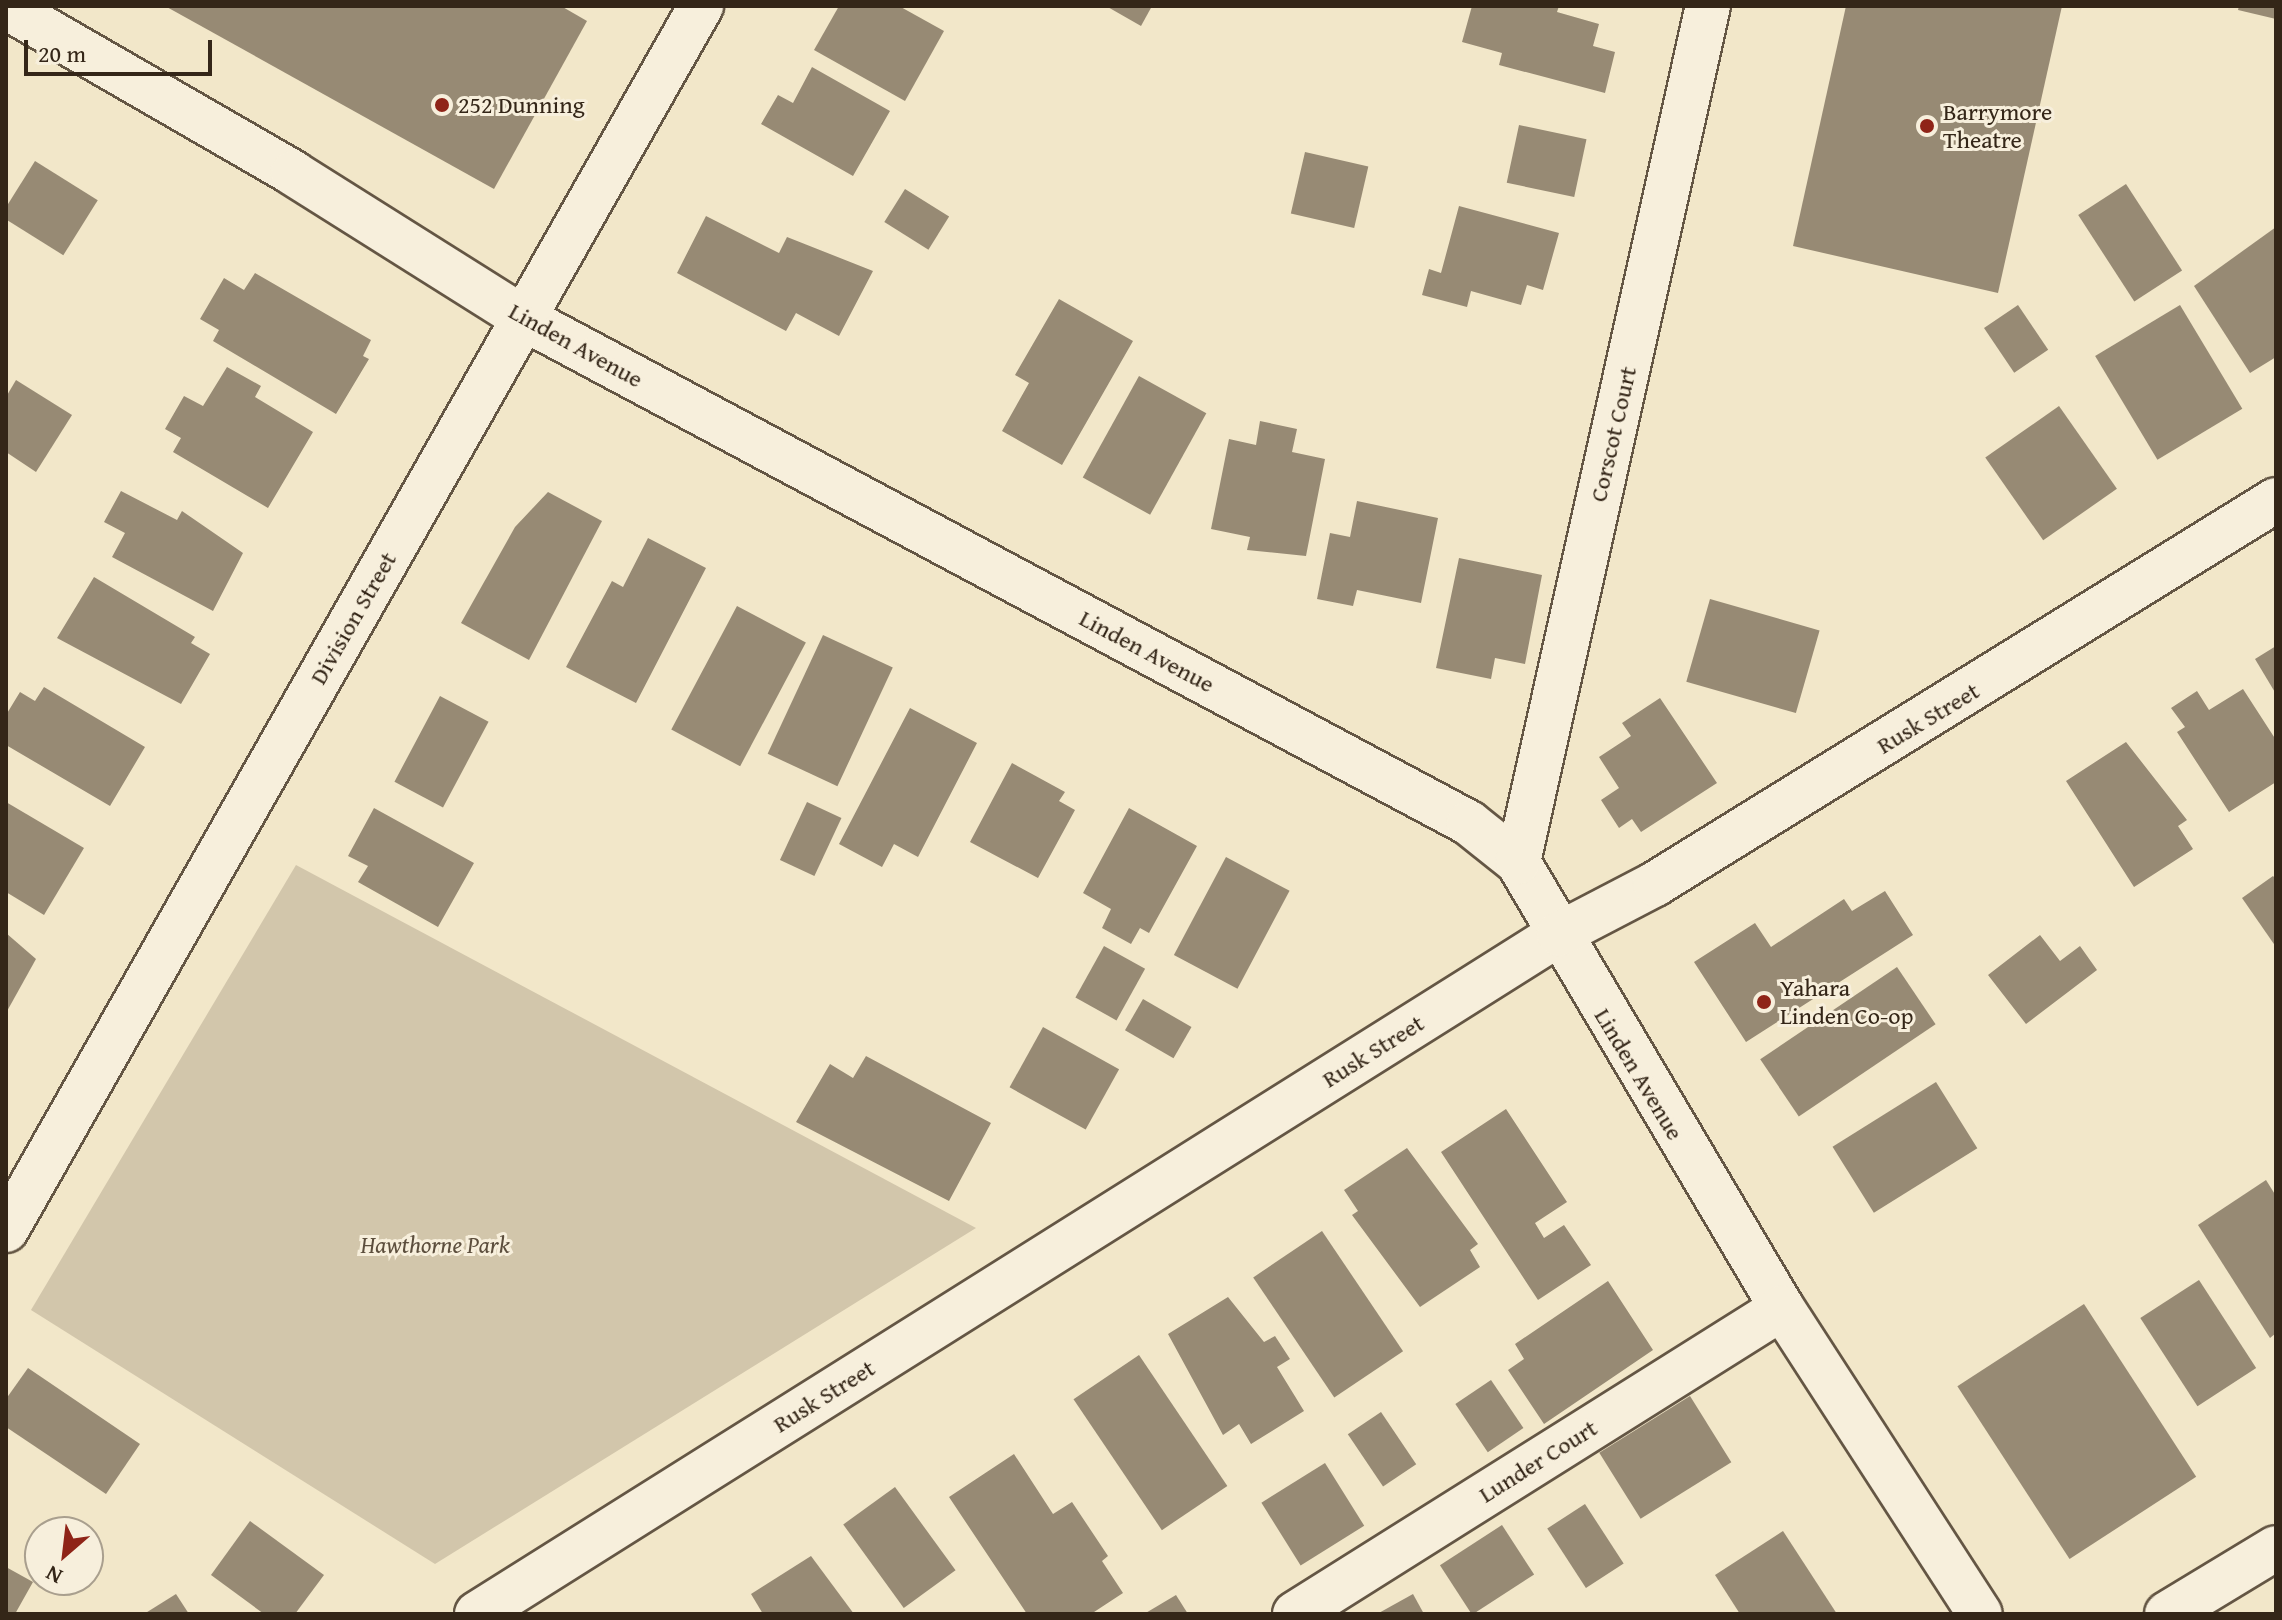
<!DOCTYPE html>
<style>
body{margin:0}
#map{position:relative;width:2282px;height:1620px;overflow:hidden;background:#f2e7c9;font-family:"Gentium Book Plus",serif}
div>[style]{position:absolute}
.green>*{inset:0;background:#d2c6ab}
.building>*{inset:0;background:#978a74;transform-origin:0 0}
.roads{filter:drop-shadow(2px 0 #645644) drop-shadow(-2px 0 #645644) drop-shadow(0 2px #645644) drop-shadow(0 -2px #645644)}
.minor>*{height:44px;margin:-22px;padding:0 22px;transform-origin:22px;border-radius:22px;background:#f7efdc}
.dots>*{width:22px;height:22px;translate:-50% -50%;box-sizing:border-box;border:4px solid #f7efdc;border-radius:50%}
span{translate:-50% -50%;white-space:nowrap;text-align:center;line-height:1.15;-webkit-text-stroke:6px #f7efdc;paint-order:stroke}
.poi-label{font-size:24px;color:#342618}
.left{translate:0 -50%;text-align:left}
.street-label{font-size:24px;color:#342618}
.park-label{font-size:24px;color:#5c4e3d;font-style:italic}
.frame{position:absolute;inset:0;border:8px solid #342618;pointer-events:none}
.north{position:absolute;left:24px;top:1516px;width:80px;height:80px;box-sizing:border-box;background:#f7efdc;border:2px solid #a99f8e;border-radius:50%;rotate:208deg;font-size:22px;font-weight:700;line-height:32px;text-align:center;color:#342618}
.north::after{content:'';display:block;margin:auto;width:28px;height:36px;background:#8f2418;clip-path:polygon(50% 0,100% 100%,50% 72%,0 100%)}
.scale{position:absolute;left:24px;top:40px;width:188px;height:36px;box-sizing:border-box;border:4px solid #342618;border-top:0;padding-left:10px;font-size:24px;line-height:28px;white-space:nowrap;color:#342618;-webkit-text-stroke:6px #f7efdc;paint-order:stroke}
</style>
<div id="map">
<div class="green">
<i style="clip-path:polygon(296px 865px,976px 1228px,435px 1564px,31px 1310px)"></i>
</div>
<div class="building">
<i style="clip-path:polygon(165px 6px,561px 6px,587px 21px,494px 189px)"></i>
<i style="clip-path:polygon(839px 6px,899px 6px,944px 31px,905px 101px,814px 50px)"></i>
<i style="clip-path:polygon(1106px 6px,1152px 6px,1141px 26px)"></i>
<i style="clip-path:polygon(1472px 6px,1559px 6px,1557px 12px,1599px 24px,1593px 46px,1615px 52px,1605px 93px,1499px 65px,1502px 53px,1462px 42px)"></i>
<i style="clip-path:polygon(1846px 6px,2062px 6px,1998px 293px,1793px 246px)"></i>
<i style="clip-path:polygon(2239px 6px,2276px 6px,2276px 19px,2238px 10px)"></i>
<i style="clip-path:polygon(812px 67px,890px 111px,853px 176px,761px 124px,778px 95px,793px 103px)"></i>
<i style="left:1519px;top:125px;width:69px;height:59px;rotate:12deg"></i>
<i style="left:1305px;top:152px;width:65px;height:63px;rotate:13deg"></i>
<i style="left:35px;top:161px;width:74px;height:65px;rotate:32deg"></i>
<i style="left:2126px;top:184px;width:103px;height:57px;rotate:57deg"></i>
<i style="left:905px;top:189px;width:52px;height:39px;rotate:32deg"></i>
<i style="clip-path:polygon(1459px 206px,1559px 233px,1543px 290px,1527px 285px,1521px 305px,1471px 291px,1467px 307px,1422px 295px,1429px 269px,1441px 273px)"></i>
<i style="clip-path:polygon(706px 216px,779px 253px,787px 237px,873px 271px,839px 336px,796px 313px,786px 331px,677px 273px)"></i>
<i style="clip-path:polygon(2276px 227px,2276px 357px,2250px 373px,2194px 286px)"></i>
<i style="clip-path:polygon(255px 273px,371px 340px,363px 356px,369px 359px,336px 414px,213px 341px,219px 330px,200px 319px,224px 278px,244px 290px)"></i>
<i style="clip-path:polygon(1059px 299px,1133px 341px,1062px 465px,1002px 431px,1029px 383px,1015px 375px)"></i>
<i style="left:2018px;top:305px;width:54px;height:41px;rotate:56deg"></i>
<i style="left:2180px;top:305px;width:121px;height:99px;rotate:59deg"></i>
<i style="clip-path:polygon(227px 367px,261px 386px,255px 397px,313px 432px,268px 508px,173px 452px,181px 438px,165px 429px,184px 396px,203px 406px)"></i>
<i style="left:1139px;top:376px;width:77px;height:116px;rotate:29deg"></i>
<i style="clip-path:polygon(16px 380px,72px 415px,36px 472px,6px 452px,6px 397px)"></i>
<i style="left:2059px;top:406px;width:101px;height:90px;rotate:55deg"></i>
<i style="clip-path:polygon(1260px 421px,1297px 429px,1292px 452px,1325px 459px,1306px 556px,1247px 550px,1250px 537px,1211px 529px,1229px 439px,1256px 445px)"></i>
<i style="clip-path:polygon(121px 491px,177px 520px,182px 511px,243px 553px,213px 611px,112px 557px,125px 533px,104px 522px)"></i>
<i style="clip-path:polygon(548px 492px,602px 521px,529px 660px,461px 623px,515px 527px)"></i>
<i style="clip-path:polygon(1357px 501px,1438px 518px,1421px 603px,1357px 590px,1353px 606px,1317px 599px,1330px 533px,1350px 537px)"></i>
<i style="clip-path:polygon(648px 538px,706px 568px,636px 703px,566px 667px,612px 581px,623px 587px)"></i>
<i style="clip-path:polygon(1459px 558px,1542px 575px,1525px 664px,1495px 658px,1491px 679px,1436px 668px)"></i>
<i style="clip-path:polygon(94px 577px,195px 637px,191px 643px,210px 654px,181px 704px,57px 638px)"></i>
<i style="left:1710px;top:599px;width:114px;height:86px;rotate:16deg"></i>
<i style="left:737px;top:606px;width:78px;height:140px;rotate:28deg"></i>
<i style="left:823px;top:635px;width:77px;height:131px;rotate:25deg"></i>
<i style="clip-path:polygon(2276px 646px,2276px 694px,2255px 659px)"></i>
<i style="clip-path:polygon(44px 687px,145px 747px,110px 806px,6px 745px,6px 715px,20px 692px,35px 701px)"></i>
<i style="clip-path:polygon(2243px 689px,2276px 740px,2276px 782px,2229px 812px,2177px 732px,2185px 727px,2171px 708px,2197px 691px,2209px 710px)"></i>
<i style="left:440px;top:696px;width:55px;height:97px;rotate:28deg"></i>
<i style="clip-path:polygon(1660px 698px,1717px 783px,1641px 832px,1632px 819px,1619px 828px,1601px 800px,1619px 788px,1599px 757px,1631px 736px,1622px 723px)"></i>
<i style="clip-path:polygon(910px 708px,977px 743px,918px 857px,894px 844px,882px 867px,839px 844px)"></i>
<i style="clip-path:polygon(2126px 742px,2187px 820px,2178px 826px,2193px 849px,2134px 887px,2066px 781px)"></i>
<i style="clip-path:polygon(1012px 763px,1065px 792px,1059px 801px,1075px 810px,1038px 878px,970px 842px)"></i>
<i style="clip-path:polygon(6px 802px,84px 848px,44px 915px,6px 892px)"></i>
<i style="left:807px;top:802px;width:38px;height:64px;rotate:25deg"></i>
<i style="clip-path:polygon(374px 808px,474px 863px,438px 927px,358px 882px,368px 866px,348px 856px)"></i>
<i style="clip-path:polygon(1129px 808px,1197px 846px,1149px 933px,1140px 928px,1131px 944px,1102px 928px,1111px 909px,1083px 893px)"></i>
<i style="left:1226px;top:857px;width:72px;height:111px;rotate:28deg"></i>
<i style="clip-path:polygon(2273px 876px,2276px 879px,2276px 947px,2242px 898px)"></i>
<i style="clip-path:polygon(1885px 891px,1913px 935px,1746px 1042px,1694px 962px,1755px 923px,1771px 947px,1844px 899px,1852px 911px)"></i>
<i style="clip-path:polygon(6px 933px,36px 959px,6px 1013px)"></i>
<i style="clip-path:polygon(2040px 935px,2060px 961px,2080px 946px,2097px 970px,2026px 1024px,1988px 975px)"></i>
<i style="left:1104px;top:946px;width:47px;height:59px;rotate:29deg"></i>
<i style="left:1897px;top:967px;width:69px;height:165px;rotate:56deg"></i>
<i style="left:1143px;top:999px;width:56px;height:36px;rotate:30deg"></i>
<i style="left:1043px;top:1027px;width:87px;height:69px;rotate:29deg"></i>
<i style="clip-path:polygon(866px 1056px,991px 1123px,949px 1201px,796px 1122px,830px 1064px,853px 1078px)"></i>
<i style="left:1936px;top:1082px;width:78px;height:122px;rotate:58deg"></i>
<i style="clip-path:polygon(1506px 1109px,1567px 1202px,1535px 1223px,1544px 1238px,1564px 1225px,1591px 1265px,1538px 1300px,1441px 1152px)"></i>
<i style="clip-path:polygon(1407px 1148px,1478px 1244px,1470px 1250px,1480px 1267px,1420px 1307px,1352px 1215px,1358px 1211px,1344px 1190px)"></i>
<i style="clip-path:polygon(2266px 1180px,2276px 1196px,2276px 1333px,2270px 1338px,2198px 1225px)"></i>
<i style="left:1322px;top:1231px;width:145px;height:83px;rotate:56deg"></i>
<i style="left:2199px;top:1280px;width:105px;height:70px;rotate:57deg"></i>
<i style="clip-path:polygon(1608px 1281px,1653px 1350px,1544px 1424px,1508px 1370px,1524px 1359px,1515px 1344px)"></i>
<i style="clip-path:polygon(1228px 1297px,1264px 1342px,1275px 1336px,1290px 1359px,1277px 1367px,1304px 1411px,1251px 1444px,1239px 1424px,1223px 1435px,1168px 1334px)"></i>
<i style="left:2084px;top:1304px;width:206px;height:151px;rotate:57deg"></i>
<i style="left:1139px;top:1355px;width:158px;height:79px;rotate:56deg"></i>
<i style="clip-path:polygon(28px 1368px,140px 1444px,106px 1494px,6px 1427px,6px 1399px)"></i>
<i style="left:1491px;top:1380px;width:58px;height:43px;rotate:56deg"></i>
<i style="left:1690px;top:1396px;width:78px;height:107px;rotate:58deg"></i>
<i style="left:1381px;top:1412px;width:63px;height:40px;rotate:56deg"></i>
<i style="clip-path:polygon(1014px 1454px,1053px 1514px,1072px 1502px,1108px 1556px,1102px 1561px,1123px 1593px,1091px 1614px,1027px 1614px,949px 1497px)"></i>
<i style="left:1325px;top:1463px;width:74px;height:75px;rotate:58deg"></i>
<i style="left:895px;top:1487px;width:103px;height:64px;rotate:54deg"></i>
<i style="left:1585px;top:1504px;width:71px;height:45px;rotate:57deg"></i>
<i style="clip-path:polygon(250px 1521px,324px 1575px,295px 1614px,264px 1614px,211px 1575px)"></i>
<i style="left:1502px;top:1525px;width:59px;height:74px;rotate:57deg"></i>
<i style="clip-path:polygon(1783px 1531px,1837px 1614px,1740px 1614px,1715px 1575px)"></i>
<i style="clip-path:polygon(811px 1556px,854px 1614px,763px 1614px,751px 1594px)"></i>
<i style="clip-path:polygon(6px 1567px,33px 1582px,15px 1614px,6px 1614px)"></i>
<i style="clip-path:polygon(176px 1594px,189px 1614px,144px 1614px)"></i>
<i style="clip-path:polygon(1413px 1594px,1424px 1614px,1377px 1614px)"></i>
<i style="clip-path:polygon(1176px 1595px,1188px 1614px,1144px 1614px)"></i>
</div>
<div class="roads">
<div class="minor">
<i style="left:6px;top:7px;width:332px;rotate:30deg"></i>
<i style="left:293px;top:173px;width:272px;rotate:32.2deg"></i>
<i style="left:523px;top:318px;width:1072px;rotate:28.09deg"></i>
<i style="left:1469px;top:823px;width:63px;rotate:38.5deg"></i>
<i style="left:1518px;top:862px;width:518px;rotate:59.38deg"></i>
<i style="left:1782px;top:1308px;width:364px;rotate:57.1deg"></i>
<i style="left:1518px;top:862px;width:877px;rotate:-77.49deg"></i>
<i style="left:6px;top:1230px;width:1408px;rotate:-60.41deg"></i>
<i style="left:477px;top:1614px;width:1278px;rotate:-32.15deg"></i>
<i style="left:1559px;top:934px;width:108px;rotate:-27.5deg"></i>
<i style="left:1655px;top:884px;width:730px;rotate:-31.73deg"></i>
<i style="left:1295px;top:1614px;width:575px;rotate:-32.14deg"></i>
<i style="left:2167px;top:1614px;width:127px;rotate:-31.2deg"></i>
</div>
</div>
<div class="dots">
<i style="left:442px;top:105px;background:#8f2418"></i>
<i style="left:1927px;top:126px;background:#8f2418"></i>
<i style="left:1764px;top:1002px;background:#8f2418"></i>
</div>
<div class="poi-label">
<span class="left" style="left:458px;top:105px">252 Dunning</span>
<span class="left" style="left:1943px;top:126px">Barrymore<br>Theatre</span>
<span class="left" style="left:1780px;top:1002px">Yahara<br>Linden Co-op</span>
</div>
<div class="street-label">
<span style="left:576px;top:345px;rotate:29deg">Linden Avenue</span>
<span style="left:1613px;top:434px;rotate:-77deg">Corscot Court</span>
<span style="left:353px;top:618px;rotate:-60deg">Division Street</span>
<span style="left:1147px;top:651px;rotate:28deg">Linden Avenue</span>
<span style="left:1928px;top:718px;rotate:-31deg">Rusk Street</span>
<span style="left:1373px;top:1051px;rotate:-32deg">Rusk Street</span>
<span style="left:1639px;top:1074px;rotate:59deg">Linden Avenue</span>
<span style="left:824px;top:1396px;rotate:-32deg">Rusk Street</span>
<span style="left:1538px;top:1461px;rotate:-32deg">Lunder Court</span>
</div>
<div class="park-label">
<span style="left:435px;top:1245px">Hawthorne Park</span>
</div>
<div class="frame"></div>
<div class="north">N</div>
<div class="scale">20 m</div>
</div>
